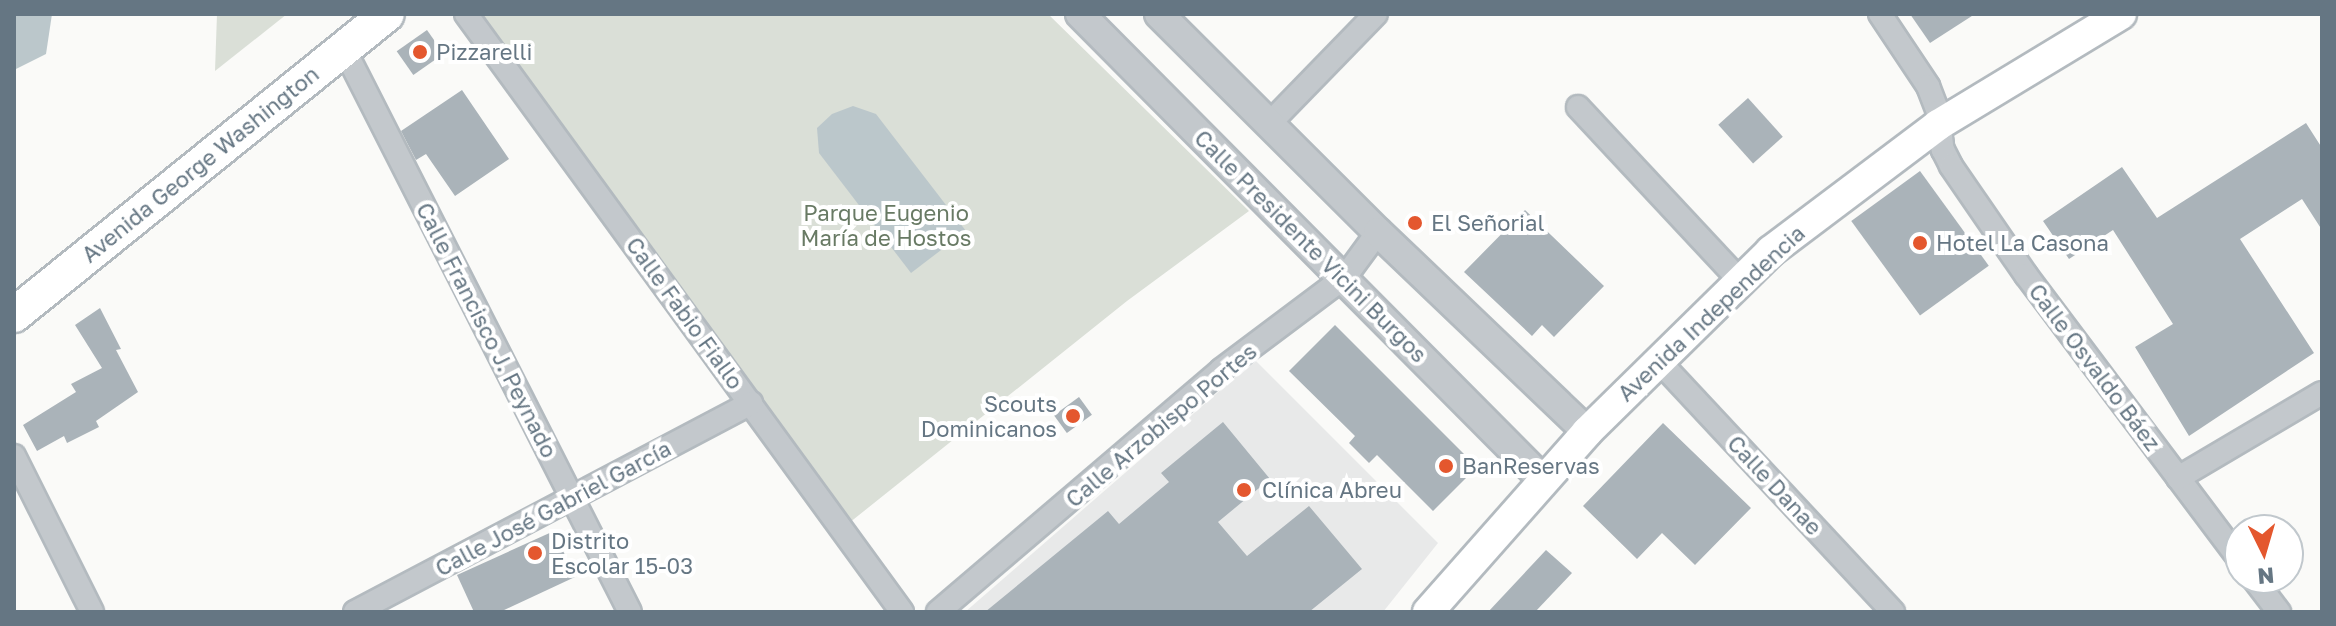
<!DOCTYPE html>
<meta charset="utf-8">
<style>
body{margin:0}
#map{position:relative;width:2336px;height:626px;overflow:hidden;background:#fafaf8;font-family:"Golos Text",sans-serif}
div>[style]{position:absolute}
.built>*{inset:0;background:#e8e9e9}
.green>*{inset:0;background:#dadfd7}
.water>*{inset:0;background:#bbc7cb}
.building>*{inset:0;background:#aab3b9;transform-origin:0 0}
.roads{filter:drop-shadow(2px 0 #b3babf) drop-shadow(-2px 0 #b3babf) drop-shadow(0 2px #b3babf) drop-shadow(0 -2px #b3babf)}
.minor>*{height:22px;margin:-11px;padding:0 11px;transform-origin:11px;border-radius:11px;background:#c3c8cc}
.tertiary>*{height:28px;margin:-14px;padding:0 14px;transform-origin:14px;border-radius:14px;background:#c3c8cc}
.secondary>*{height:30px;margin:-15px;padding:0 15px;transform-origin:15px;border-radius:15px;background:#fff}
.primary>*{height:34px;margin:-17px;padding:0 17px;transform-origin:17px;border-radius:17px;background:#fff}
.dots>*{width:22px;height:22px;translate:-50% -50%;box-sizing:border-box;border:4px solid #fff;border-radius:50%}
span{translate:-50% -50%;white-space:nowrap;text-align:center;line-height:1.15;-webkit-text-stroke:8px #fff;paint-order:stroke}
.poi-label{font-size:22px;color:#657683}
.left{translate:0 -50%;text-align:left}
.right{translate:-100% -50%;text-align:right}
.street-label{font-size:22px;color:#657683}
.park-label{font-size:22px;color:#687a64}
.frame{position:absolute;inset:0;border:16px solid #657683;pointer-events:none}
.north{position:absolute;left:2224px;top:514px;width:80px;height:80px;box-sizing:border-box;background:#fff;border:2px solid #c1c8cd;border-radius:50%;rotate:175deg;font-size:22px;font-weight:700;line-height:32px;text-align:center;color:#657683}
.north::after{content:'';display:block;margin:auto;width:28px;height:36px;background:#e4572e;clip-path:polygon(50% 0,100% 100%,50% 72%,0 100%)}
</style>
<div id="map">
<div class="built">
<i style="clip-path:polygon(1255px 360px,1438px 543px,1383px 612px,965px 612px)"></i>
</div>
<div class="green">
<i style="clip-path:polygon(217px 14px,287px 14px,215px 71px)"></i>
<i style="clip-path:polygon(472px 14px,1048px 14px,1249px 211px,1127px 301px,844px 527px)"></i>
</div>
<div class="water">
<i style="clip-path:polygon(14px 14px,52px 14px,46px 54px,14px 70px)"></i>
<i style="clip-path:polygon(853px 106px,876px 114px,966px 231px,911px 273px,819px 153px,817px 128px,832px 114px)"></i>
</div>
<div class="building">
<i style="clip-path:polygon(1910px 14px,1975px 14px,1930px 43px)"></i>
<i style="left:427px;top:30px;width:29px;height:37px;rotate:55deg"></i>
<i style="clip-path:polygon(462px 90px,509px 159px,455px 196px,426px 154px,416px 160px,401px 131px)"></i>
<i style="left:1748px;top:98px;width:52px;height:40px;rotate:48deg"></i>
<i style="clip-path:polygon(2306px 123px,2322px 148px,2322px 230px,2302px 199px,2240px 239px,2314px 353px,2189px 436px,2135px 347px,2173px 324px,2113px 230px,2069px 259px,2043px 221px,2122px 167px,2157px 218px)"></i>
<i style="left:1920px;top:171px;width:117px;height:85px;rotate:54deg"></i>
<i style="clip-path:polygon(1525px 210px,1604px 286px,1554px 337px,1542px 325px,1532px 336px,1464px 272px)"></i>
<i style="clip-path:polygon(100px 308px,121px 349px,116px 350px,138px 392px,96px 421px,99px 427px,67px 443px,64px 436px,37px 451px,23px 425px,76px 392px,71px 384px,102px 368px,75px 325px)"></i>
<i style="clip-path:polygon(1335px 325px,1477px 467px,1433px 511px,1377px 455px,1369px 463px,1349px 443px,1355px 436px,1289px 371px)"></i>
<i style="left:1079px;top:397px;width:22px;height:31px;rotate:54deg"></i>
<i style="clip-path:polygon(1223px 422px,1270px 479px,1218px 522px,1247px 556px,1309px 506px,1362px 569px,1309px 612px,985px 612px,1108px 511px,1119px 524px,1169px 482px,1161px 473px)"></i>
<i style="clip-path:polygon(1663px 423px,1751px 508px,1695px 565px,1662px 533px,1637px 559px,1583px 506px)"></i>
<i style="clip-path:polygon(554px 531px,575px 577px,500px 612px,474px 612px,457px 575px)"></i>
<i style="clip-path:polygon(1546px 550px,1572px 573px,1535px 612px,1488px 612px)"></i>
</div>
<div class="roads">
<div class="minor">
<i style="left:466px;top:14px;width:740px;rotate:53.9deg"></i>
<i style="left:1880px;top:14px;width:87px;rotate:56.3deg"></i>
<i style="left:1928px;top:86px;width:28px;rotate:69deg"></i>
<i style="left:1938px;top:112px;width:38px;rotate:83deg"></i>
<i style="left:1943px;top:150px;width:18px;rotate:63deg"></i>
<i style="left:1951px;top:166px;width:132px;rotate:55.5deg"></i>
<i style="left:2026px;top:275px;width:356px;rotate:53.1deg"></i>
<i style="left:344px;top:49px;width:631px;rotate:63.07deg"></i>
<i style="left:1578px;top:107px;width:238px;rotate:47deg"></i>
<i style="left:1269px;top:124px;width:153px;rotate:-45.8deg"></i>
<i style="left:1657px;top:359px;width:346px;rotate:47deg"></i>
<i style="left:14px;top:456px;width:174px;rotate:63.4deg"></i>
<i style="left:2178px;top:478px;width:167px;rotate:-30.6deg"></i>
<i style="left:2253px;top:578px;width:43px;rotate:52.6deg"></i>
<i style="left:355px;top:612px;width:448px;rotate:-27.8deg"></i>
<i style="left:938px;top:612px;width:372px;rotate:-40.5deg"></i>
<i style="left:1221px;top:370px;width:155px;rotate:-36.9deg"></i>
<i style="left:1345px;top:277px;width:56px;rotate:-53.7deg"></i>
</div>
<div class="tertiary">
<i style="left:1080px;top:14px;width:655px;rotate:45.19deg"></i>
<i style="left:1159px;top:14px;width:309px;rotate:44.9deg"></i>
<i style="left:1378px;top:232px;width:289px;rotate:43.7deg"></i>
</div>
<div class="secondary">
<i style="left:1428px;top:612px;width:240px;rotate:-48.5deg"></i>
<i style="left:1587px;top:432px;width:258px;rotate:-44.5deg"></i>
<i style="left:1771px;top:251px;width:209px;rotate:-37deg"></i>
<i style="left:1938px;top:125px;width:214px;rotate:-31.2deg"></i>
</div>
<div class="primary">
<i style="left:14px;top:315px;width:479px;rotate:-38.9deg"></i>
</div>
</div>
<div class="dots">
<i style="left:420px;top:52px;background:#e4572e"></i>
<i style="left:1415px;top:223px;background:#e4572e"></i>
<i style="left:1920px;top:243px;background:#e4572e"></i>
<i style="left:1073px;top:416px;background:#e4572e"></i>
<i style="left:1446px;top:466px;background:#e4572e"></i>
<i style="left:1244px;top:490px;background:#e4572e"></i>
<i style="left:535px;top:553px;background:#e4572e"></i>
</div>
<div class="poi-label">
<span class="left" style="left:436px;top:52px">Pizzarelli</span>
<span class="left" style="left:1431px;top:223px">El Señorial</span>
<span class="left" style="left:1936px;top:243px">Hotel La Casona</span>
<span class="right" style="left:1057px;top:416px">Scouts<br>Dominicanos</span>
<span class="left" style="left:1462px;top:466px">BanReservas</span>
<span class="left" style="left:1262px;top:490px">Clínica Abreu</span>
<span class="left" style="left:551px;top:553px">Distrito<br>Escolar 15-03</span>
</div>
<div class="street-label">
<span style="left:200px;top:164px;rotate:-39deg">Avenida George Washington</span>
<span style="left:1311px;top:246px;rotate:45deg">Calle Presidente Vicini Burgos</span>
<span style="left:685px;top:313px;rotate:54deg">Calle Fabio Fiallo</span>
<span style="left:1711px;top:313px;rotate:-43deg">Avenida Independencia</span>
<span style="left:487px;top:330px;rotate:63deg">Calle Francisco J. Peynado</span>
<span style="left:2095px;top:367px;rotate:53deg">Calle Osvaldo Báez</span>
<span style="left:1161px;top:425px;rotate:-40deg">Calle Arzobispo Portes</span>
<span style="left:1775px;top:485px;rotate:47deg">Calle Danae</span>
<span style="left:553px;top:508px;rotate:-28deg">Calle José Gabriel García</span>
</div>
<div class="park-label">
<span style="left:886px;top:225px">Parque Eugenio<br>María de Hostos</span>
</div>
<div class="frame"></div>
<div class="north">N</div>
</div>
